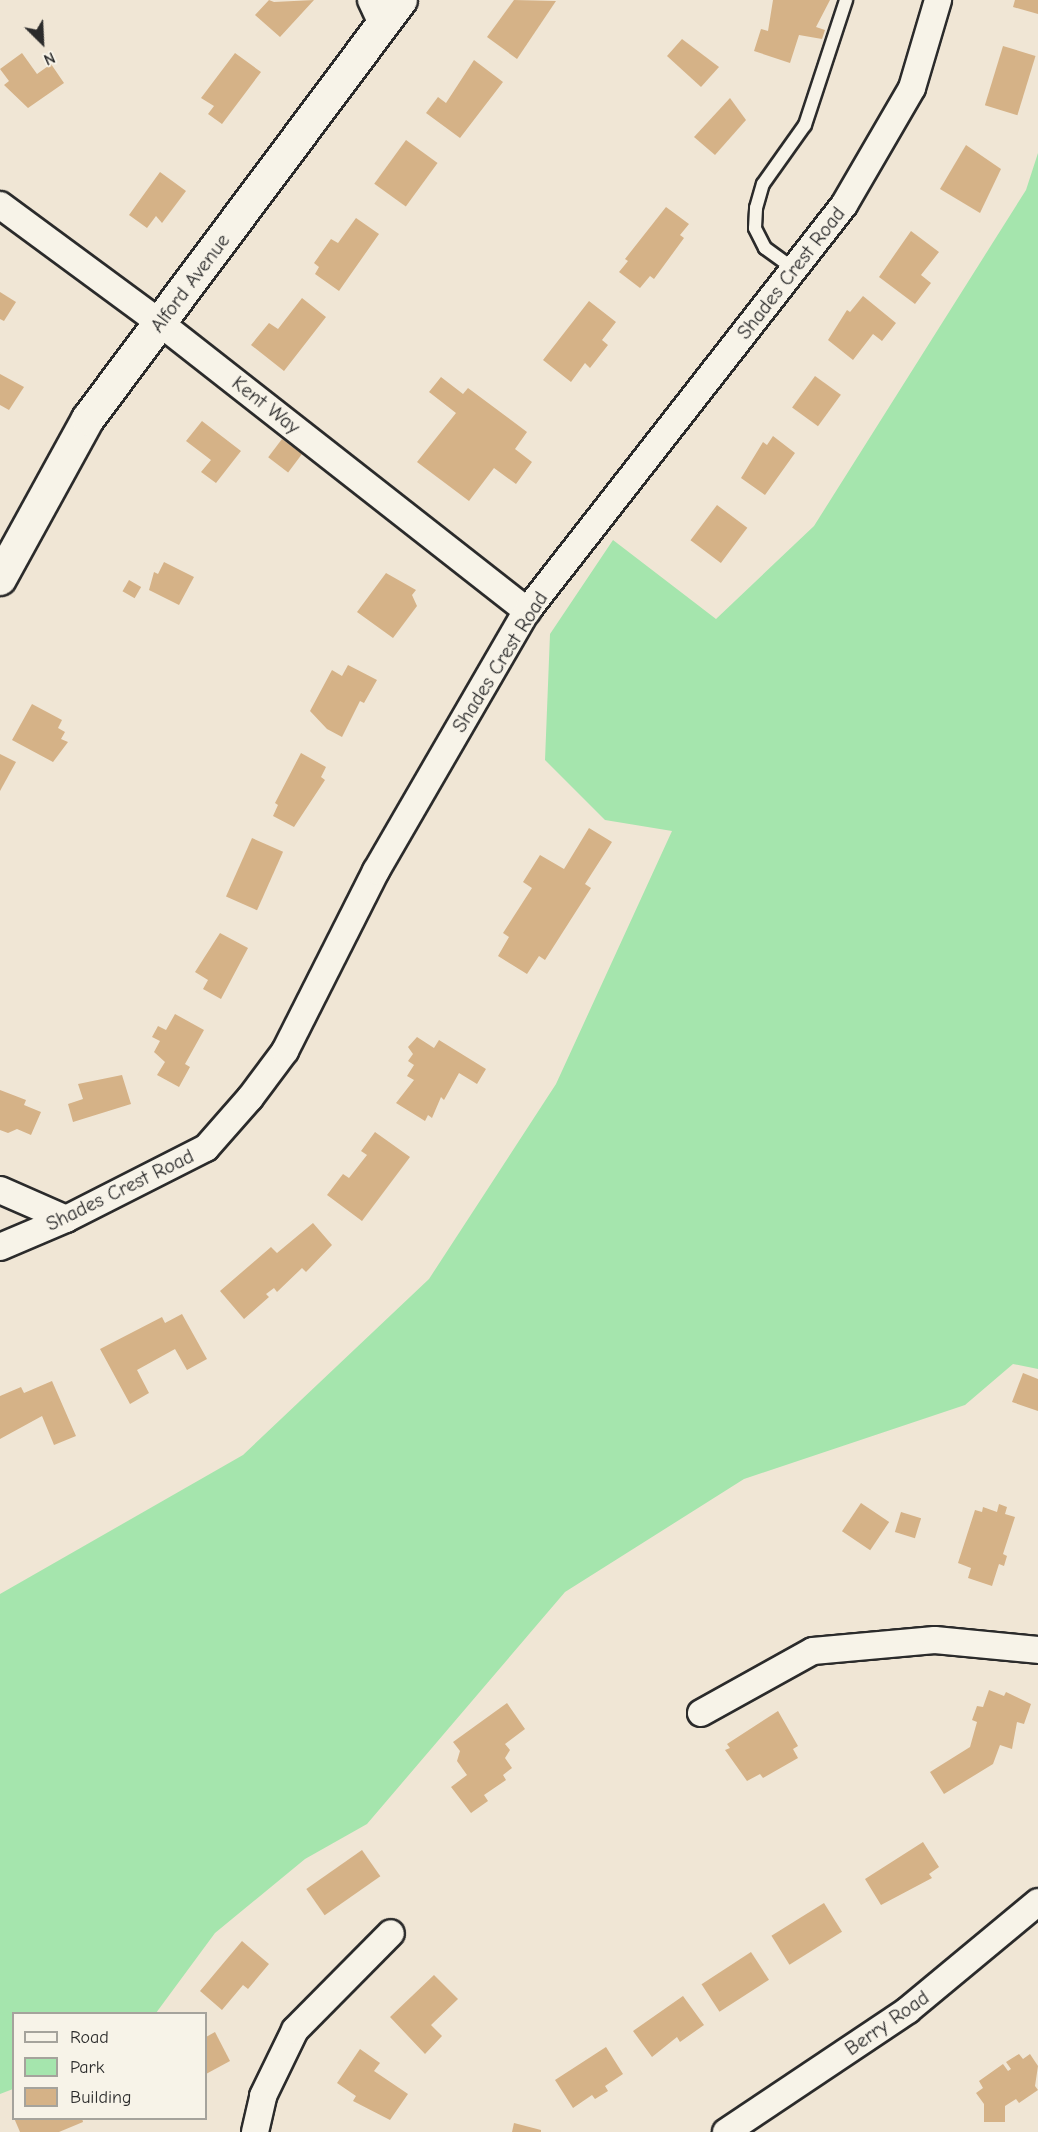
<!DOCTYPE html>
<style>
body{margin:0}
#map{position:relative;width:1038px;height:2132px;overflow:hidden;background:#f0e6d5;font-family:"Comic Neue",sans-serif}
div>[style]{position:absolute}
.green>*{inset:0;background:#a5e5ad}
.building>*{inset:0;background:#d5b287;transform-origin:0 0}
.roads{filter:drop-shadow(2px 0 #2b2b2b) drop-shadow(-2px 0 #2b2b2b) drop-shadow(0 2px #2b2b2b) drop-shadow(0 -2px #2b2b2b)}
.service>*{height:12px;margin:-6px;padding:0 6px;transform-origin:6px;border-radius:6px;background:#f7f3e8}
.minor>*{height:26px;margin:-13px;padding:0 13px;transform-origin:13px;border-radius:13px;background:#f7f3e8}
.tertiary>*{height:32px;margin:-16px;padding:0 16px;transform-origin:16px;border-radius:16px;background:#f7f3e8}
span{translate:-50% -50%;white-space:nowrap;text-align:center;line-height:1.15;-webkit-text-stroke:4.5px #f7f3e8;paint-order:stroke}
.street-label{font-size:20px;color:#2b2b2b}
.legend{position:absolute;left:12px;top:2012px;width:195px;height:108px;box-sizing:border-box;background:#f7f3e8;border:2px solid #a5a39c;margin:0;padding:8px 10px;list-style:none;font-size:18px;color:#2b2b2b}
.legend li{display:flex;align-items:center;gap:12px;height:30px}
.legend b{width:30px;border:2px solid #a5a39c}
.north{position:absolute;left:12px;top:12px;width:60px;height:60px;-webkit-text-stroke:4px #f7f3e8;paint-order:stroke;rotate:156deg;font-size:16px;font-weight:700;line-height:24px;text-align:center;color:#2b2b2b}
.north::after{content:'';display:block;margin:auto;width:21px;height:27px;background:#2b2b2b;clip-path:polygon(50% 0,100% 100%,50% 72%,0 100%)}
</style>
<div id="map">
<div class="green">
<i style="clip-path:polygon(1038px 153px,1038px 1369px,1013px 1364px,965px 1405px,744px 1479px,565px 1592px,367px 1824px,305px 1859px,215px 1933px,156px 2013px,14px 2014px,13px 2089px,0 2094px,0 1594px,243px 1455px,429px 1279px,556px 1084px,672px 831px,605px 820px,545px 760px,550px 634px,613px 540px,716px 619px,814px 526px,1026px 190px)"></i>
</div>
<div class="building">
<i style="clip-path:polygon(269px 0,274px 2px,314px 0,280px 37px,255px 15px)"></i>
<i style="clip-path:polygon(514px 0,556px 1px,517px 59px,487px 37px)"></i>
<i style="clip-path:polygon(773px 0,830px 0,816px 27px,825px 30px,822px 39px,799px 35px,790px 63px,754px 51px,761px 29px,768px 31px)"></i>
<i style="clip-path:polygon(1015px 0,1038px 0,1038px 14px,1013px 7px)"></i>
<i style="clip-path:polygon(682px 39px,719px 67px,701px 87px,667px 56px)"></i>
<i style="left:1003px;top:46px;width:34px;height:62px;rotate:17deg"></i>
<i style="clip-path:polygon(22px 53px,37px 74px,51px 64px,64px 83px,28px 108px,4px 85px,9px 81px,0 69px)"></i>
<i style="clip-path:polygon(235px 53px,261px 72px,222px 124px,208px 114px,214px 106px,201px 98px)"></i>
<i style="clip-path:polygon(474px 60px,503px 82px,460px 138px,426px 113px,438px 97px,446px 103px)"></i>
<i style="clip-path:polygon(730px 98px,746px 120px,715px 155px,694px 137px)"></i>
<i style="left:406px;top:140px;width:39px;height:54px;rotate:36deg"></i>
<i style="clip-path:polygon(966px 145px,1001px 169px,980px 213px,940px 189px)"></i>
<i style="clip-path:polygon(160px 172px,186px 191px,162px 223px,156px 216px,147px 228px,129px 215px)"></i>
<i style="clip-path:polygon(666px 207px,689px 224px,680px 235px,684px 238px,654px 279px,650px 276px,640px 288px,619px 272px,628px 261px,625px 259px)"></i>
<i style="clip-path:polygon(356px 218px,379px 234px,339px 291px,315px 274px,319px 267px,314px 263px,331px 239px,338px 243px)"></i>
<i style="clip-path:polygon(911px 231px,939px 252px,921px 275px,931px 283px,915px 304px,879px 277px)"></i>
<i style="clip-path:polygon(0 292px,16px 302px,4px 321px,0 319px)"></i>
<i style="clip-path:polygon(863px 296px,896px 323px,882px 341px,873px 334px,853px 360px,828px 340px,847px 310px,850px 312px)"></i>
<i style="clip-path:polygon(302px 298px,326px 317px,284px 371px,251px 345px,269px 323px,278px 329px)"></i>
<i style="clip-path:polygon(589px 301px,616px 322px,602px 340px,608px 345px,590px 368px,585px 363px,571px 382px,543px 360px)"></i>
<i style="clip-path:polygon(0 374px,24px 387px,9px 410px,0 405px)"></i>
<i style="left:815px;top:376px;width:32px;height:39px;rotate:36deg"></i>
<i style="clip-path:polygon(441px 377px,463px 394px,468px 388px,527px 432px,515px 449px,532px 462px,516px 484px,494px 468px,469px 501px,417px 462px,456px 413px,429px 392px)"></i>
<i style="clip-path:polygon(202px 421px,241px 451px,216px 483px,201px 472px,211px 460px,186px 441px)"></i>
<i style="clip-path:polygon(773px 436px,795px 453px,765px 495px,741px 478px,763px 442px,767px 445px)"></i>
<i style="left:282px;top:439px;width:25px;height:23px;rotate:37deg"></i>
<i style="left:717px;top:505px;width:38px;height:44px;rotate:37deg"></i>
<i style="clip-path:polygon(164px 562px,194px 577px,179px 605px,149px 590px,154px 572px,158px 574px)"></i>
<i style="clip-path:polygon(386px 573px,416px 590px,412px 595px,417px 606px,393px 638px,357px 612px)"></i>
<i style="left:129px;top:580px;width:14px;height:13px;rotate:30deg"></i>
<i style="clip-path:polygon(348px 665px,377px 680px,364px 703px,360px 701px,342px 737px,327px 729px,310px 711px,332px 670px,342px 676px)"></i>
<i style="clip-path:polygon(32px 704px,62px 720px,58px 728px,65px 732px,61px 739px,68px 742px,53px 762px,12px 740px)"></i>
<i style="clip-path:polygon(301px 753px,326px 767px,321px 777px,325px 780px,294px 827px,273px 816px,278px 805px,275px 803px)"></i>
<i style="clip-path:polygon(0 754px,16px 762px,0 791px)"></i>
<i style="clip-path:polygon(589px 828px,612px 842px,585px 884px,591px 888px,545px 960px,539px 956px,527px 974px,498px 956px,509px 937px,503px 933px,532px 888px,523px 882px,540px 855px,564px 869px)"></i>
<i style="left:252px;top:838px;width:34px;height:64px;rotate:24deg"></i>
<i style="clip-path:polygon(220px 933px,248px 948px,221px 999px,203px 989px,208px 980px,195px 972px)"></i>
<i style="clip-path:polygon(175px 1014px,204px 1030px,185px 1064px,190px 1067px,179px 1087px,157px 1075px,165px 1062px,154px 1052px,160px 1041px,152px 1037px,158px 1026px,166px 1030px)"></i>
<i style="clip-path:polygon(417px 1037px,434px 1048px,439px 1040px,486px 1069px,477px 1084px,459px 1073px,444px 1100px,441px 1097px,432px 1118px,428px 1115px,425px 1121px,396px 1103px,414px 1080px,407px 1076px,414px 1065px,408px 1061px,413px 1054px,408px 1047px)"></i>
<i style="clip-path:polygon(122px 1075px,131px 1104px,73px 1122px,68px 1104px,83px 1099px,78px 1084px)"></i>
<i style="clip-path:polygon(0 1090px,26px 1100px,24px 1105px,41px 1112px,31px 1135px,17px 1129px,8px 1133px,0 1130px)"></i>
<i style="clip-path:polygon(375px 1132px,410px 1157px,362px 1221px,327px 1195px,343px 1174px,349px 1178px,367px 1155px,361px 1151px)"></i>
<i style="clip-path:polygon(313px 1223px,332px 1245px,306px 1272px,302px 1268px,277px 1292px,274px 1288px,266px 1294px,269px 1297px,244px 1319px,220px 1291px,271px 1247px,277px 1253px)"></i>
<i style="clip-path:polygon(182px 1314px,207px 1359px,187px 1370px,175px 1349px,137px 1370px,149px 1393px,130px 1404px,100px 1349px,162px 1317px,165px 1323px)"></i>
<i style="clip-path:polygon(1023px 1373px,1038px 1379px,1038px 1411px,1012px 1402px)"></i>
<i style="clip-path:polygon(52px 1381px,76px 1436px,54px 1445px,42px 1416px,0 1439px,0 1396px,21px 1387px,24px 1393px)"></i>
<i style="left:861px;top:1503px;width:34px;height:34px;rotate:34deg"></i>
<i style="clip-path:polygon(999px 1504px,1007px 1507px,1005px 1514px,1015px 1517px,1003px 1554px,1007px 1556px,1004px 1566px,999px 1564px,992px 1586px,968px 1578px,971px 1568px,958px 1563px,975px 1510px,982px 1512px,983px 1507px,997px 1512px)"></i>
<i style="left:901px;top:1512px;width:21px;height:21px;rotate:17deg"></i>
<i style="clip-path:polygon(989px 1690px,1004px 1696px,1006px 1692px,1031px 1704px,1024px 1724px,1017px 1722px,1012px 1749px,1000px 1745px,993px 1764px,944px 1794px,930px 1772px,970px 1747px,977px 1722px,972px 1720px,977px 1706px,983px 1707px)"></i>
<i style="clip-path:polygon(507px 1703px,525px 1729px,505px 1744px,510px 1750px,505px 1758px,512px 1768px,503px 1775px,506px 1780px,484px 1795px,488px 1801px,471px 1813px,451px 1787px,467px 1775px,457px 1761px,460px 1751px,453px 1742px)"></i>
<i style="clip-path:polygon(778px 1711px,798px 1746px,793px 1749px,798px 1758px,763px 1778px,760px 1774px,747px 1781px,725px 1750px,730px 1748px,727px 1744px)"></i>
<i style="clip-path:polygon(923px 1842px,939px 1867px,929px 1874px,932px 1878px,881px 1905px,865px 1879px)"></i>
<i style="left:362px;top:1850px;width:32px;height:68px;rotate:55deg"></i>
<i style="left:824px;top:1903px;width:34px;height:62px;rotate:58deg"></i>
<i style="clip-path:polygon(242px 1941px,269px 1964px,248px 1989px,243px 1985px,222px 2010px,200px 1991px)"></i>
<i style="left:751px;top:1952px;width:33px;height:59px;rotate:57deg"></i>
<i style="clip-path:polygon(434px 1975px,458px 1999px,431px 2025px,442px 2036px,425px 2054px,390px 2017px)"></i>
<i style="clip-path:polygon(683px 1996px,704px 2025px,680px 2042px,677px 2037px,652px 2057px,633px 2031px)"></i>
<i style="clip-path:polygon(215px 2032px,230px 2061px,206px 2074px,206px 2037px)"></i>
<i style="clip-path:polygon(606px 2047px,623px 2074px,605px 2086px,608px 2091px,595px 2099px,592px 2095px,573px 2108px,555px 2080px)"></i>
<i style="clip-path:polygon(360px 2049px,380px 2063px,374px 2071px,408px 2094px,390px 2120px,353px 2101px,356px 2096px,337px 2083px)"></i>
<i style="clip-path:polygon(1019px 2054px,1023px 2059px,1030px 2054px,1038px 2066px,1035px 2086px,1038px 2090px,1019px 2103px,1016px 2099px,1005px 2106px,1005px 2122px,984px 2122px,984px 2104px,976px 2093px,983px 2088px,979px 2081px,1003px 2064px,1008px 2071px,1011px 2069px,1006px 2062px)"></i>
<i style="clip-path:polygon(14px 2118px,82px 2118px,83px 2122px,59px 2132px,20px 2132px)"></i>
<i style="clip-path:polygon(514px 2123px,541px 2130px,541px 2132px,512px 2132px)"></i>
</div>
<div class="roads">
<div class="service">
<i style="left:794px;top:269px;width:36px;rotate:-144deg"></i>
<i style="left:765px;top:248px;width:22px;rotate:-117deg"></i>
<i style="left:755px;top:228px;width:20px;rotate:-87deg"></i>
<i style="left:756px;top:208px;width:25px;rotate:-74deg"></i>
<i style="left:763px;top:184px;width:72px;rotate:-54.6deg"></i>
<i style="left:805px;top:125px;width:132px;rotate:-71.8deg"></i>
</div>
<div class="minor">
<i style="left:371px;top:0;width:29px;rotate:65deg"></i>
<i style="left:0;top:205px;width:199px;rotate:36.4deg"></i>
<i style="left:160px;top:323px;width:467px;rotate:38.1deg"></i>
<i style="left:0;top:1190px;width:72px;rotate:23.7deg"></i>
<i style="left:0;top:1247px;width:72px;rotate:-23deg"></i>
<i style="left:66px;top:1219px;width:157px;rotate:-26.9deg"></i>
<i style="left:206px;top:1148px;width:67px;rotate:-48.7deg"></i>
<i style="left:250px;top:1098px;width:59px;rotate:-53.3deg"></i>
<i style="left:285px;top:1051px;width:202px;rotate:-63.2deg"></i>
<i style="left:376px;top:871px;width:301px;rotate:-59.9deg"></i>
<i style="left:527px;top:611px;width:515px;rotate:-52.02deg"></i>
<i style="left:844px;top:205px;width:135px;rotate:-59.8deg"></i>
<i style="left:912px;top:88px;width:92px;rotate:-73.5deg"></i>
<i style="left:701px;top:1713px;width:128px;rotate:-29deg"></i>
<i style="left:813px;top:1651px;width:122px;rotate:-5.2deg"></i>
<i style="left:935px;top:1640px;width:103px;rotate:5.5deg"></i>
<i style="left:255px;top:2132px;width:37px;rotate:-77deg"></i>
<i style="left:263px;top:2096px;width:73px;rotate:-64.1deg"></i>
<i style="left:295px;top:2030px;width:136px;rotate:-45.3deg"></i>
<i style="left:726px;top:2132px;width:219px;rotate:-33.8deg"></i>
<i style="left:908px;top:2010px;width:169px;rotate:-39.7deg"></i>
</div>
<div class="tertiary">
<i style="left:0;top:579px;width:183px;rotate:-61.2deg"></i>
<i style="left:88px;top:419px;width:523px;rotate:-53.24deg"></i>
</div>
</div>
<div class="street-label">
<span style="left:791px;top:273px;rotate:-52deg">Shades Crest Road</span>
<span style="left:190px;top:283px;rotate:-53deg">Alford Avenue</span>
<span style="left:266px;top:405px;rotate:38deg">Kent Way</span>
<span style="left:500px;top:662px;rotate:-58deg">Shades Crest Road</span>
<span style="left:120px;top:1190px;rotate:-26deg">Shades Crest Road</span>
<span style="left:887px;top:2023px;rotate:-35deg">Berry Road</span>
</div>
<ul class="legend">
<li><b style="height:8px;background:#f7f3e8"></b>Road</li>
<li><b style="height:16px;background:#a5e5ad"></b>Park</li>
<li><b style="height:16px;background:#d5b287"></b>Building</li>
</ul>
<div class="north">N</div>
</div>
